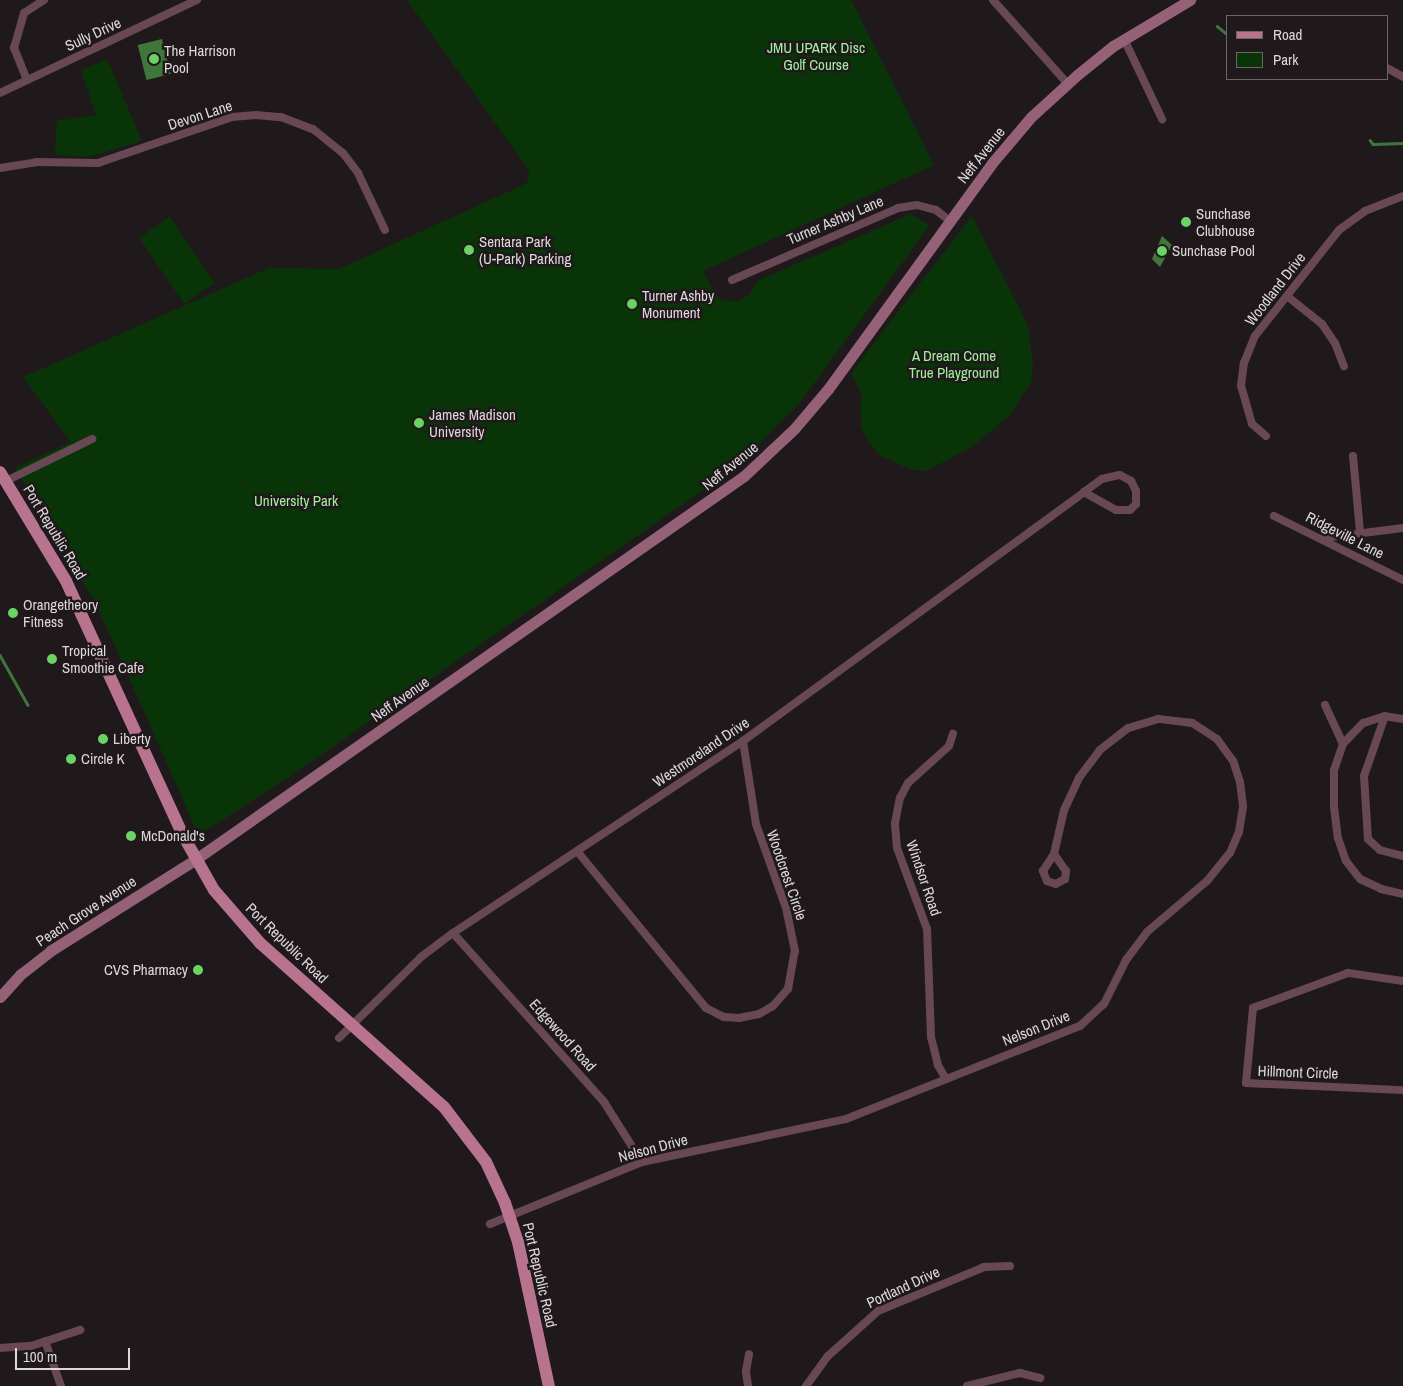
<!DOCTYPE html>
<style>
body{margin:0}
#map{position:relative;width:1403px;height:1386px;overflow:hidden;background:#20191c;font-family:"Archivo Narrow",sans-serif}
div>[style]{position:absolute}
.green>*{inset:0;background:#093408;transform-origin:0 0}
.water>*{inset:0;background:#3f773b;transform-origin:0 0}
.stream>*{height:2.5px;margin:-1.25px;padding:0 1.25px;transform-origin:1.25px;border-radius:1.25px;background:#3f773b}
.street>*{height:8px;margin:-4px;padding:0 4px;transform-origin:4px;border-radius:4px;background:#694855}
.secondary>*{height:11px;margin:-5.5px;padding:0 5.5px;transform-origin:5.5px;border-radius:5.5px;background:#956176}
.primary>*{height:12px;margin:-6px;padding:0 6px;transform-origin:6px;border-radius:6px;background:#b8738f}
.dots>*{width:14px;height:14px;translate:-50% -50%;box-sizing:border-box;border:2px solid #20191c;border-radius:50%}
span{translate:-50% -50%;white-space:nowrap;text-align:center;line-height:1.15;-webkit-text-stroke:5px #20191c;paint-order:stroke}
.street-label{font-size:15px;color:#ddd8da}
.park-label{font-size:15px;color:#a0ef9a}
.poi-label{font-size:15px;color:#ddd8da}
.left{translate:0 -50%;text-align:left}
.right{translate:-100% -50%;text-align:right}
.legend{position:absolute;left:1226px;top:15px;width:162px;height:65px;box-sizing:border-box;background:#20191c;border:1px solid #6c6568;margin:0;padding:6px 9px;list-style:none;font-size:15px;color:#ddd8da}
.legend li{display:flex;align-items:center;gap:10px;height:25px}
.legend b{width:25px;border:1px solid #6c6568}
.scale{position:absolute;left:15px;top:1348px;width:115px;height:22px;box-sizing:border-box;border:2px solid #ddd8da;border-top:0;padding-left:6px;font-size:15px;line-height:18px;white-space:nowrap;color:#ddd8da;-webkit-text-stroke:4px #20191c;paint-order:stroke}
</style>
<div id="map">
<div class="green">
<i style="clip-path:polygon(407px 0,851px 0,934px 165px,703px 271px,714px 293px,723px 301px,740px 301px,750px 294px,757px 281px,911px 214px,930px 225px,799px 404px,755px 448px,712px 484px,286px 779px,205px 831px,196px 829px,97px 606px,15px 468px,71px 442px,23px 377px,269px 268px,339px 269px,527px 183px,529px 170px)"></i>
<i style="clip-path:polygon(107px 59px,142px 141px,88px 157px,55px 155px,57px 121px,96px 115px,81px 70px)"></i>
<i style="clip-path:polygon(972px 216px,1028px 325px,1033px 366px,1031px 382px,1010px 415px,973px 446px,927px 471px,912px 470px,881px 456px,869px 443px,861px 427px,861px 393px,851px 373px)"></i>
<i style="left:170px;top:217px;width:80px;height:37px;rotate:56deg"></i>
</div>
<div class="water">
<i style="left:162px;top:39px;width:36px;height:25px;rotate:76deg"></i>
<i style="clip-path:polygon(1162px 236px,1172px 245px,1160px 267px,1152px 259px)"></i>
</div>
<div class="stream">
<i style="left:1217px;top:26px;width:13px;rotate:39deg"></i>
<i style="left:1370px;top:140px;width:5px;rotate:53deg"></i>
<i style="left:1373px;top:144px;width:30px;rotate:-2deg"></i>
<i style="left:0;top:655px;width:57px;rotate:60.8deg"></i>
</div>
<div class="street">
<i style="left:993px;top:0;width:111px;rotate:48.3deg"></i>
<i style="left:1124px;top:39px;width:89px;rotate:64.6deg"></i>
<i style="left:1387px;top:68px;width:18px;rotate:29deg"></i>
<i style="left:27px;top:80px;width:35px;rotate:-112deg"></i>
<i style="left:14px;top:48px;width:36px;rotate:-74deg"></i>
<i style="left:24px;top:13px;width:24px;rotate:-33deg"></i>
<i style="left:0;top:93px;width:218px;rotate:-25.3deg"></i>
<i style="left:0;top:168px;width:36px;rotate:-9deg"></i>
<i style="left:36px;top:162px;width:62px;rotate:0.9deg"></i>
<i style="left:98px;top:163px;width:142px;rotate:-18.9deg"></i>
<i style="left:232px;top:117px;width:24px;rotate:-5deg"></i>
<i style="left:256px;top:115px;width:25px;rotate:5deg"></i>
<i style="left:281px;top:117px;width:34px;rotate:21deg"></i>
<i style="left:313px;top:129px;width:38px;rotate:39deg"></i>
<i style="left:343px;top:153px;width:25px;rotate:53deg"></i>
<i style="left:358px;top:173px;width:63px;rotate:64.7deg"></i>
<i style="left:732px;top:280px;width:181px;rotate:-23.4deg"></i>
<i style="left:898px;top:208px;width:19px;rotate:-9deg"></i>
<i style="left:917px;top:205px;width:20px;rotate:15deg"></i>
<i style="left:936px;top:210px;width:18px;rotate:38deg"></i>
<i style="left:1287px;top:296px;width:45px;rotate:38.7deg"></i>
<i style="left:1322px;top:324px;width:23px;rotate:56deg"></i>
<i style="left:1335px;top:343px;width:25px;rotate:69deg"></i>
<i style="left:1266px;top:436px;width:18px;rotate:-139deg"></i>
<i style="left:1252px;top:424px;width:40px;rotate:-106deg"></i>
<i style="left:1241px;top:386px;width:23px;rotate:-83deg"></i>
<i style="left:1244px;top:363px;width:29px;rotate:-68deg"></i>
<i style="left:1255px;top:336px;width:135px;rotate:-51.6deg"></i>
<i style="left:1339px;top:230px;width:32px;rotate:-36deg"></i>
<i style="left:1365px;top:211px;width:41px;rotate:-21.5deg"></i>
<i style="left:1353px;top:456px;width:76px;rotate:84.7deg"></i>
<i style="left:1120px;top:475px;width:13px;rotate:29deg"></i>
<i style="left:1131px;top:481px;width:11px;rotate:63deg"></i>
<i style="left:1136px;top:491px;width:13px;rotate:90deg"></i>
<i style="left:1136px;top:504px;width:8px;rotate:135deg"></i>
<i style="left:1130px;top:510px;width:14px;rotate:180deg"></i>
<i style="left:1116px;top:510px;width:37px;rotate:-151deg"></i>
<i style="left:1084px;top:492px;width:22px;rotate:-36deg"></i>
<i style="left:1102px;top:479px;width:18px;rotate:-13deg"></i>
<i style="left:6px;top:481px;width:96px;rotate:-26deg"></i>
<i style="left:1274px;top:516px;width:144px;rotate:26.4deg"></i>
<i style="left:1323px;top:538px;width:81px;rotate:-7.1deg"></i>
<i style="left:1325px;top:705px;width:43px;rotate:65.2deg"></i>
<i style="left:1385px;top:716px;width:64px;rotate:109.3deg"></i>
<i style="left:1364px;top:776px;width:63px;rotate:86.4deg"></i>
<i style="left:1368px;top:839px;width:16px;rotate:43deg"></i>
<i style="left:1380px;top:850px;width:24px;rotate:15deg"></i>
<i style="left:1403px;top:719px;width:18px;rotate:-171deg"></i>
<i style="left:1385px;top:716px;width:23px;rotate:162deg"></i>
<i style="left:1363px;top:723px;width:29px;rotate:134deg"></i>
<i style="left:1343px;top:744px;width:28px;rotate:109deg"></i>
<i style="left:1334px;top:770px;width:37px;rotate:90deg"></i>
<i style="left:1334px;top:807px;width:31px;rotate:83deg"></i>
<i style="left:1338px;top:838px;width:24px;rotate:71deg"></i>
<i style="left:1346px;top:861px;width:23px;rotate:52deg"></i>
<i style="left:1360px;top:879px;width:23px;rotate:25deg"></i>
<i style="left:1381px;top:889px;width:23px;rotate:13deg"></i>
<i style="left:577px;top:851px;width:203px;rotate:50.6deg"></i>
<i style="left:706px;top:1008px;width:20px;rotate:27deg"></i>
<i style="left:724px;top:1017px;width:15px;rotate:4deg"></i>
<i style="left:739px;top:1018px;width:20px;rotate:-11deg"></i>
<i style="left:759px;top:1014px;width:16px;rotate:-30deg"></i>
<i style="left:773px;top:1006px;width:23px;rotate:-49deg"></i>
<i style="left:788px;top:989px;width:39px;rotate:-80deg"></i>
<i style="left:795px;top:951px;width:44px;rotate:-101.8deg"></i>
<i style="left:786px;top:908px;width:89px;rotate:-109.7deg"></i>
<i style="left:756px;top:824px;width:84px;rotate:-98.9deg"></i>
<i style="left:1054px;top:854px;width:21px;rotate:55deg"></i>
<i style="left:1066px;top:871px;width:8px;rotate:97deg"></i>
<i style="left:1065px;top:879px;width:10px;rotate:151deg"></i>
<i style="left:1056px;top:884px;width:9px;rotate:-162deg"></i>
<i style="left:1047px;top:881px;width:11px;rotate:-112deg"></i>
<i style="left:1043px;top:871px;width:20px;rotate:-57deg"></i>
<i style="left:453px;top:933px;width:227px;rotate:48.2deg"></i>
<i style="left:604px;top:1102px;width:71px;rotate:57.7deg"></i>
<i style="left:1403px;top:981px;width:56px;rotate:-171.7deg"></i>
<i style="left:1348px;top:973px;width:101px;rotate:159.8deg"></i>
<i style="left:1253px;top:1008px;width:75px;rotate:95.3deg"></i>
<i style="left:1246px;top:1083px;width:157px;rotate:2.6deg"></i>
<i style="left:339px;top:1038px;width:115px;rotate:-44.6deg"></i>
<i style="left:421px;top:957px;width:40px;rotate:-37deg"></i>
<i style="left:453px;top:933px;width:348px;rotate:-33.5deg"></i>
<i style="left:743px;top:741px;width:422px;rotate:-36.1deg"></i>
<i style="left:946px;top:1079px;width:16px;rotate:-120deg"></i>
<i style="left:938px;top:1065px;width:29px;rotate:-104deg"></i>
<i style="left:931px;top:1037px;width:108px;rotate:-92.1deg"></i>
<i style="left:927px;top:929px;width:86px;rotate:-110.3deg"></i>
<i style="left:897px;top:848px;width:25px;rotate:-95deg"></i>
<i style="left:895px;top:823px;width:25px;rotate:-79deg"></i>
<i style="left:900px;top:798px;width:17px;rotate:-62deg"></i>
<i style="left:908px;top:783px;width:55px;rotate:-42.1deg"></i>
<i style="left:949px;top:746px;width:13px;rotate:-72deg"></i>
<i style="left:490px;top:1224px;width:164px;rotate:-22.2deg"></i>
<i style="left:642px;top:1162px;width:208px;rotate:-11.9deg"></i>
<i style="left:846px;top:1119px;width:252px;rotate:-21.7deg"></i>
<i style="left:1080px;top:1026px;width:33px;rotate:-43deg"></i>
<i style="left:1104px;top:1004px;width:49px;rotate:-63.4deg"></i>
<i style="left:1126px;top:960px;width:35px;rotate:-53deg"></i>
<i style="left:1147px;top:932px;width:79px;rotate:-40.4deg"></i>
<i style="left:1207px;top:881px;width:36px;rotate:-51deg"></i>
<i style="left:1230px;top:853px;width:23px;rotate:-67deg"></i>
<i style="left:1239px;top:832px;width:26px;rotate:-81deg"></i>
<i style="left:1243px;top:806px;width:24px;rotate:-97deg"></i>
<i style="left:1240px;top:782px;width:22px;rotate:-108deg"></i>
<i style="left:1233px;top:761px;width:27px;rotate:-126deg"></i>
<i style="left:1217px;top:739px;width:30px;rotate:-147deg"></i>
<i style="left:1192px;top:723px;width:34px;rotate:-173deg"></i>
<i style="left:1158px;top:719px;width:31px;rotate:163deg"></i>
<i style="left:1128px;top:728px;width:36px;rotate:142deg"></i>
<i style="left:1100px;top:750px;width:35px;rotate:127deg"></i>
<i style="left:1079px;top:778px;width:35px;rotate:115deg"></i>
<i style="left:1064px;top:810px;width:45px;rotate:102.8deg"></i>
<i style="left:45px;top:1341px;width:48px;rotate:70.4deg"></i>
<i style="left:0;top:1348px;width:31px;rotate:-4deg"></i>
<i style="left:31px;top:1346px;width:52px;rotate:-18.1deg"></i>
<i style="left:748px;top:1386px;width:15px;rotate:-98deg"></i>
<i style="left:746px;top:1371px;width:17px;rotate:-80deg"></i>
<i style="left:806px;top:1386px;width:37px;rotate:-54deg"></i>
<i style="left:828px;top:1356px;width:67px;rotate:-42deg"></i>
<i style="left:878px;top:1311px;width:115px;rotate:-22.5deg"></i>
<i style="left:984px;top:1267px;width:26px;rotate:-2deg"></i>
<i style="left:967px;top:1386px;width:55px;rotate:-13.8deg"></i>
<i style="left:1020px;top:1373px;width:21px;rotate:14deg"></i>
</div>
<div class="secondary">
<i style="left:0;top:997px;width:31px;rotate:-48deg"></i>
<i style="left:21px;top:974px;width:37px;rotate:-38deg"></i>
<i style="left:50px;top:951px;width:173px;rotate:-32.2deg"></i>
<i style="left:196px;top:859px;width:669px;rotate:-34.95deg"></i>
<i style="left:744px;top:476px;width:69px;rotate:-43.2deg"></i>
<i style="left:794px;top:429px;width:52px;rotate:-49.6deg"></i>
<i style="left:828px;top:389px;width:279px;rotate:-54deg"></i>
<i style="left:992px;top:163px;width:60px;rotate:-49.7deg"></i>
<i style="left:1031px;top:117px;width:62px;rotate:-42.4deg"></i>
<i style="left:1077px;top:75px;width:46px;rotate:-38.9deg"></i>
<i style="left:1113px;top:46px;width:90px;rotate:-30.9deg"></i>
</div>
<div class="primary">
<i style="left:0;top:472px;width:127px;rotate:58.8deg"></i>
<i style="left:66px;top:581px;width:282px;rotate:65.3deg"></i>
<i style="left:184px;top:837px;width:61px;rotate:60.5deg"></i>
<i style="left:214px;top:890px;width:70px;rotate:49deg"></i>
<i style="left:260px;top:943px;width:246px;rotate:41.7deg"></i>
<i style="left:444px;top:1107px;width:69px;rotate:52.6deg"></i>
<i style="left:486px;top:1162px;width:45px;rotate:65.1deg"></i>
<i style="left:505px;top:1203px;width:41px;rotate:71.6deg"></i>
<i style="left:518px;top:1242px;width:147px;rotate:77.9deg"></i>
</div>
<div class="dots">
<i style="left:154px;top:59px;background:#6ad364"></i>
<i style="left:1186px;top:222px;background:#6ad364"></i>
<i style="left:469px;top:250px;background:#6ad364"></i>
<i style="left:1162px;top:251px;background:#6ad364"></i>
<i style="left:632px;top:304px;background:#6ad364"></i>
<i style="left:419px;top:423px;background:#6ad364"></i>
<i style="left:13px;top:613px;background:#6ad364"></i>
<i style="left:52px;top:659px;background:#6ad364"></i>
<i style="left:103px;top:739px;background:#6ad364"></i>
<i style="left:71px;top:759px;background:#6ad364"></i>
<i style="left:131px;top:836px;background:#6ad364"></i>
<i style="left:198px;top:970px;background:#6ad364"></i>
</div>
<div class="street-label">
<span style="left:93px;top:34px;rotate:-25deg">Sully Drive</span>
<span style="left:200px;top:115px;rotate:-18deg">Devon Lane</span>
<span style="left:981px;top:155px;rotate:-52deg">Neff Avenue</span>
<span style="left:835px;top:220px;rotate:-23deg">Turner Ashby Lane</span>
<span style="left:1275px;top:289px;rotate:-52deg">Woodland Drive</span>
<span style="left:730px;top:466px;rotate:-39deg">Neff Avenue</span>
<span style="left:55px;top:532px;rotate:59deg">Port Republic Road</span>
<span style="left:1345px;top:535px;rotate:27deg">Ridgeville Lane</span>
<span style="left:400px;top:699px;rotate:-35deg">Neff Avenue</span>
<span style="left:701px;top:752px;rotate:-34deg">Westmoreland Drive</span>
<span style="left:787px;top:875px;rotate:71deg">Woodcrest Circle</span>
<span style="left:924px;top:878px;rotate:71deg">Windsor Road</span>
<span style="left:86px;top:911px;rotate:-33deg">Peach Grove Avenue</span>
<span style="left:287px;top:943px;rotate:44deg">Port Republic Road</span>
<span style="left:1036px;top:1028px;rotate:-22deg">Nelson Drive</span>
<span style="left:563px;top:1035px;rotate:48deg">Edgewood Road</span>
<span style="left:1298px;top:1072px;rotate:2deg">Hillmont Circle</span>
<span style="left:653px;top:1148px;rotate:-15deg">Nelson Drive</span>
<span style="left:540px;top:1275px;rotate:77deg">Port Republic Road</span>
<span style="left:903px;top:1287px;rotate:-25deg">Portland Drive</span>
</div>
<div class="park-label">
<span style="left:816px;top:56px">JMU UPARK Disc<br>Golf Course</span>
<span style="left:954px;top:364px">A Dream Come<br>True Playground</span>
<span style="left:296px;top:501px">University Park</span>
</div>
<div class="poi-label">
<span class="left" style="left:164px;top:59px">The Harrison<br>Pool</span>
<span class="left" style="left:1196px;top:222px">Sunchase<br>Clubhouse</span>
<span class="left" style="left:479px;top:250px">Sentara Park<br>(U-Park) Parking</span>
<span class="left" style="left:1172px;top:251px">Sunchase Pool</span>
<span class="left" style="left:642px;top:304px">Turner Ashby<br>Monument</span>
<span class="left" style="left:429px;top:423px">James Madison<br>University</span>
<span class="left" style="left:23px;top:613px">Orangetheory<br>Fitness</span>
<span class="left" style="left:62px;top:659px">Tropical<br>Smoothie Cafe</span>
<span class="left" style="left:113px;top:739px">Liberty</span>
<span class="left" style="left:81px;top:759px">Circle K</span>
<span class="left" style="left:141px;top:836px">McDonald's</span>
<span class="right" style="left:188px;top:970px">CVS Pharmacy</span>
</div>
<ul class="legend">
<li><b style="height:6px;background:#b8738f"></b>Road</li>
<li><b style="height:14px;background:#093408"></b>Park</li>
</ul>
<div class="scale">100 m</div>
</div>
